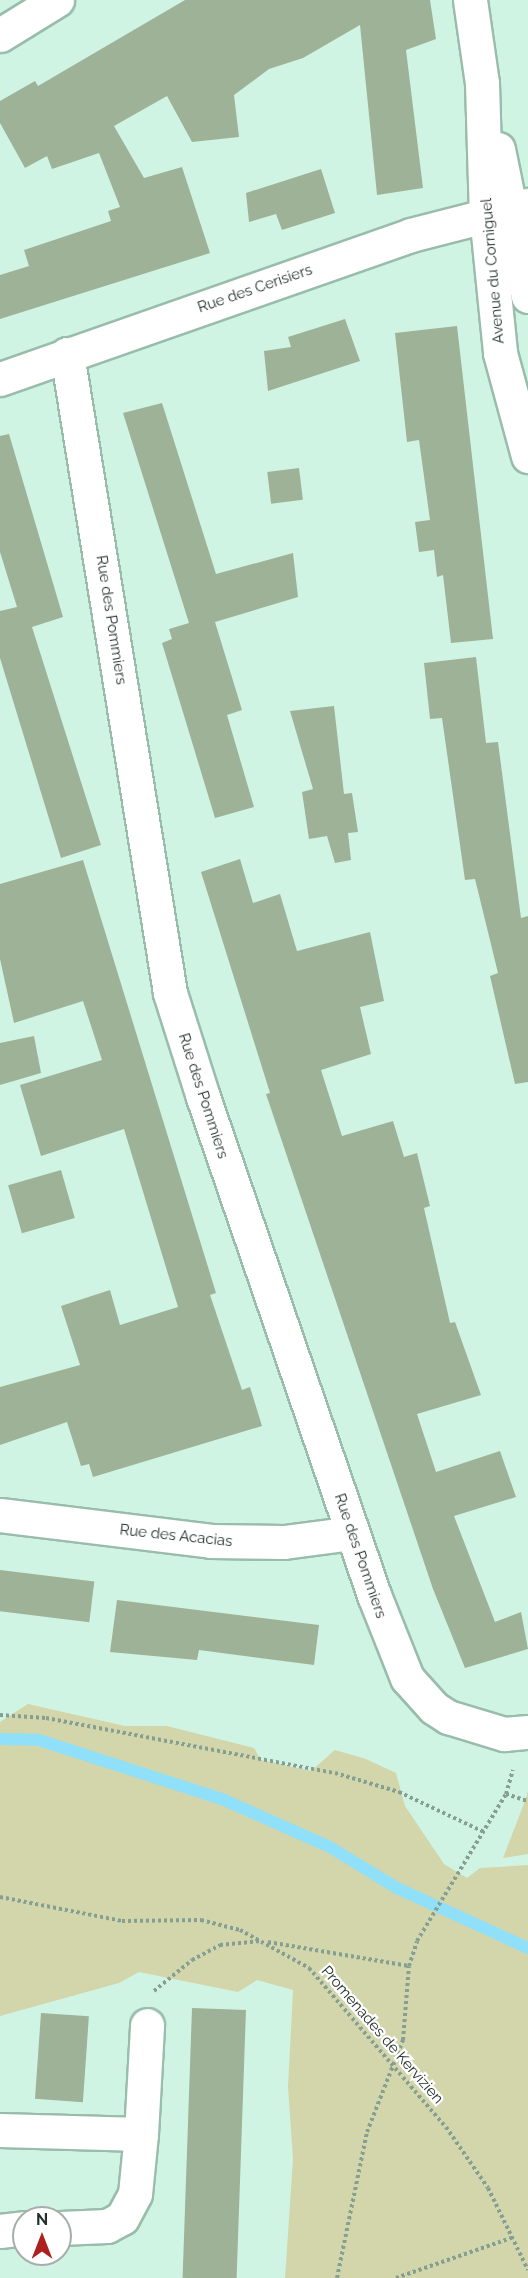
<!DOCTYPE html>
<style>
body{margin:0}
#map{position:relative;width:528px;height:2278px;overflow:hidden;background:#d0f4e3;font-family:Raleway,sans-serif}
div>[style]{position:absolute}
.green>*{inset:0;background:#d3d5aa}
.stream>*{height:12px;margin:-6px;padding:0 6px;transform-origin:6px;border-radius:6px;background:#90e0f9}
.building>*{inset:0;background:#9eb297;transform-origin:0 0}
.path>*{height:4px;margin-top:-2px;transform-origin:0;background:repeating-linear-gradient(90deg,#859f93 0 3px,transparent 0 6px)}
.roads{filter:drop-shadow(2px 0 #99bcab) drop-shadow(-2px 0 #99bcab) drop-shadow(0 2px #99bcab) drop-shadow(0 -2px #99bcab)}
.street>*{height:33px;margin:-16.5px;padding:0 16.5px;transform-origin:16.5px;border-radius:16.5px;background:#fff}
.secondary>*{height:33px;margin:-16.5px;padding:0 16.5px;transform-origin:16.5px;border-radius:16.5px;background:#fff}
span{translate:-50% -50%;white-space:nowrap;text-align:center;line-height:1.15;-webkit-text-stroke:4.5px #fff;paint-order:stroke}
.street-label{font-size:15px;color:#23312b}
.north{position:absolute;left:12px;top:2206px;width:60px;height:60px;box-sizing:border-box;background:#fff;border:2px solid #a7adaa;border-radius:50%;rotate:0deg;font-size:16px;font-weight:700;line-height:24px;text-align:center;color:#23312b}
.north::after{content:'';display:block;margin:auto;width:21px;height:27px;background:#af1f1d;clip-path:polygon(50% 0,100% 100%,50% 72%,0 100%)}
</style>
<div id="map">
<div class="green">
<i style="clip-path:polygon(28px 1704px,125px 1726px,167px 1726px,254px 1748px,261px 1760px,311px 1771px,335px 1750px,366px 1759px,396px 1773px,405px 1806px,444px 1864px,467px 1878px,480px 1868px,528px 1865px,528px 2278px,285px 2278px,293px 2159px,288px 2087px,293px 1990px,257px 1980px,238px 1992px,139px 1972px,119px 1983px,0 2016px,0 1722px)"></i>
<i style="clip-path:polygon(528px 1791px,528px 1854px,503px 1858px,525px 1801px)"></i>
</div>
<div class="stream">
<i style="left:0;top:1739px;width:39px;rotate:1deg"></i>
<i style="left:39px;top:1740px;width:192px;rotate:17.9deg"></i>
<i style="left:222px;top:1799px;width:118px;rotate:24deg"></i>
<i style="left:330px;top:1847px;width:79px;rotate:31.5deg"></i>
<i style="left:397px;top:1888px;width:144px;rotate:24.6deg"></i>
</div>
<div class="building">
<i style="clip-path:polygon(185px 0,430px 0,436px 39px,406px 50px,423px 188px,377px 195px,360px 25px,303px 58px,269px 69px,234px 95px,239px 137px,192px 142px,167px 96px,114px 126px,144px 178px,182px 167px,210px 253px,0 319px,0 275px,29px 266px,24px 250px,111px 221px,108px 211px,120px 207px,99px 153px,52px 169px,47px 156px,25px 168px,0 123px,0 101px,35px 81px,38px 86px)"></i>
<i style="clip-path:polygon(321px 169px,335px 213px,282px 230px,276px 214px,249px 222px,246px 193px)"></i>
<i style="clip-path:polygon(345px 319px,360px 361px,268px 391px,264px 351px,291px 347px,288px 337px)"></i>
<i style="clip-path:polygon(457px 326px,493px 639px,451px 643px,443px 575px,437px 577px,434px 550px,419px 552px,415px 522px,430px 520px,419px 440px,407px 442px,395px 333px)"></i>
<i style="clip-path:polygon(162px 403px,216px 574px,293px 553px,298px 597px,215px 622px,242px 710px,227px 715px,254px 807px,215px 818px,162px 643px,172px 639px,169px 629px,189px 623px,123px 413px)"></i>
<i style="clip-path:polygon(9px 434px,63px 617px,32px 627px,101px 845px,61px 858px,0 658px,0 611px,17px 607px,0 552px,0 436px)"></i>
<i style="left:299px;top:468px;width:32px;height:32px;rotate:83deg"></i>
<i style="clip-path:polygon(476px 657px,486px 743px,498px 742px,521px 918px,528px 916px,528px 1082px,515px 1084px,490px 976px,498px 973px,475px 879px,465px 880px,442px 718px,430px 719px,424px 663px)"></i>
<i style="clip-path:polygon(334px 706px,344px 794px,352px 793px,358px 832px,348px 833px,351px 860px,335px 863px,327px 836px,309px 839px,302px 792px,313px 789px,290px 711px)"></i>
<i style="clip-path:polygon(240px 859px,253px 903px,280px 894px,297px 951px,370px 932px,384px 1001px,360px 1007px,371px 1054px,321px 1070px,342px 1136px,393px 1121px,404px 1157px,417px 1153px,430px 1206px,424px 1208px,450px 1323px,455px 1322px,481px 1395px,417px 1414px,436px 1472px,500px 1451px,516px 1497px,454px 1516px,495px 1622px,521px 1612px,528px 1649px,465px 1668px,433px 1589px,266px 1094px,270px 1093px,201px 872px)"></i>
<i style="clip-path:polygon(83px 860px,216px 1293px,210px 1295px,242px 1390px,250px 1387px,262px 1426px,93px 1477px,89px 1464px,81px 1466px,67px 1422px,0 1445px,0 1387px,80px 1365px,61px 1306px,110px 1290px,120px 1325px,178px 1307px,124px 1129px,41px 1156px,20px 1085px,102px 1060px,83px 1001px,14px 1023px,0 959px,0 884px)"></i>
<i style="clip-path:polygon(34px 1036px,41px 1073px,0 1085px,0 1043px)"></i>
<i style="left:61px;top:1170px;width:50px;height:55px;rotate:74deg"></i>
<i style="left:0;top:1570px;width:95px;height:41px;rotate:7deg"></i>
<i style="clip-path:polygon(117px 1600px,319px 1625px,314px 1665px,199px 1650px,197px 1660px,110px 1652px)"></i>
<i style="left:192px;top:2008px;width:54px;height:270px;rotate:2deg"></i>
<i style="left:41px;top:2013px;width:48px;height:86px;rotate:4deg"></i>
</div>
<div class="path">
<i style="left:0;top:1715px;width:46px;rotate:3.7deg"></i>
<i style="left:46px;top:1718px;width:294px;rotate:10.8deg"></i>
<i style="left:335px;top:1773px;width:67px;rotate:16.5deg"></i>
<i style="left:399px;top:1792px;width:94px;rotate:25.2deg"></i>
<i style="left:506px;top:1794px;width:23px;rotate:18deg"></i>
<i style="left:0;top:1897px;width:124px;rotate:11.1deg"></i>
<i style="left:122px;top:1921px;width:79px;rotate:-0.7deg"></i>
<i style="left:201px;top:1920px;width:40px;rotate:14.4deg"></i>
<i style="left:240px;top:1930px;width:79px;rotate:28.8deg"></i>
<i style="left:309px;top:1968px;width:210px;rotate:49.3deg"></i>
<i style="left:446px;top:2127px;width:74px;rotate:55.5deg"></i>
<i style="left:488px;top:2188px;width:91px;rotate:64deg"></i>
<i style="left:268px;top:1942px;width:143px;rotate:9.7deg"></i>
<i style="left:154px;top:1991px;width:49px;rotate:-39.2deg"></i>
<i style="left:192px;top:1960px;width:32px;rotate:-28deg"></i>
<i style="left:220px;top:1945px;width:40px;rotate:-5.7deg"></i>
<i style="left:337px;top:2278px;width:149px;rotate:-78.4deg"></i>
<i style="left:367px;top:2132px;width:99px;rotate:-68.6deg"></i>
<i style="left:403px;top:2040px;width:74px;rotate:-85.4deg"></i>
<i style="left:409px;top:1966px;width:26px;rotate:-72deg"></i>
<i style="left:417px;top:1941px;width:172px;rotate:-58.8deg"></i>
<i style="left:506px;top:1794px;width:25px;rotate:-74deg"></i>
<i style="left:396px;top:2278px;width:125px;rotate:-19.2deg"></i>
</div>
<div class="roads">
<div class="street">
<i style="left:67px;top:354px;width:647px;rotate:80.84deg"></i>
<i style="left:170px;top:993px;width:109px;rotate:72.4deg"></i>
<i style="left:203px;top:1097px;width:527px;rotate:71.05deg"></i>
<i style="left:374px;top:1595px;width:89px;rotate:68.3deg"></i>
<i style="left:407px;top:1678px;width:40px;rotate:48deg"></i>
<i style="left:434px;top:1708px;width:17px;rotate:33deg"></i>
<i style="left:448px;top:1717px;width:59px;rotate:16.9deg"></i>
<i style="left:504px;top:1734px;width:24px;rotate:-5deg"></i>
<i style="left:0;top:379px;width:435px;rotate:-19.3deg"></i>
<i style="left:411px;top:235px;width:121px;rotate:-14.4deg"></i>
<i style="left:0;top:1515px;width:213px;rotate:7deg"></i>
<i style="left:211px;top:1541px;width:73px;rotate:0.8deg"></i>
<i style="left:284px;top:1542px;width:69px;rotate:-7.5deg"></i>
<i style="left:0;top:2130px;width:141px;rotate:1.6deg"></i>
<i style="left:141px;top:2134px;width:60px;rotate:95.7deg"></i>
<i style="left:135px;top:2194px;width:27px;rotate:118deg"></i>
<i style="left:122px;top:2218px;width:17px;rotate:152deg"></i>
<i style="left:107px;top:2226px;width:47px;rotate:177.6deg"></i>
<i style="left:141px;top:2134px;width:109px;rotate:-86.8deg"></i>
<i style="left:0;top:2231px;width:24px;rotate:-7deg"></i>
</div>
<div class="secondary">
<i style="left:470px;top:0;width:84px;rotate:81.8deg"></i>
<i style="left:482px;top:83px;width:131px;rotate:88.3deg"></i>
<i style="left:486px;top:214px;width:140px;rotate:84.2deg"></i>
<i style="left:500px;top:353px;width:107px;rotate:74.8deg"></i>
<i style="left:0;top:35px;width:67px;rotate:-31.6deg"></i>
<i style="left:498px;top:149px;width:150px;rotate:78.5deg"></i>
</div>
</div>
<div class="street-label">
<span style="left:493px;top:271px;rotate:-95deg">Avenue du Corniguel</span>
<span style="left:255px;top:289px;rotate:-19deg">Rue des Cerisiers</span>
<span style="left:111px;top:620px;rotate:81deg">Rue des Pommiers</span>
<span style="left:203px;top:1096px;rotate:72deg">Rue des Pommiers</span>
<span style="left:176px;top:1536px;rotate:6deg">Rue des Acacias</span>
<span style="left:360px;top:1556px;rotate:71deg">Rue des Pommiers</span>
<span style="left:382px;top:2035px;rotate:49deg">Promenades de Kervizien</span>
</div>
<div class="north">N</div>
</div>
